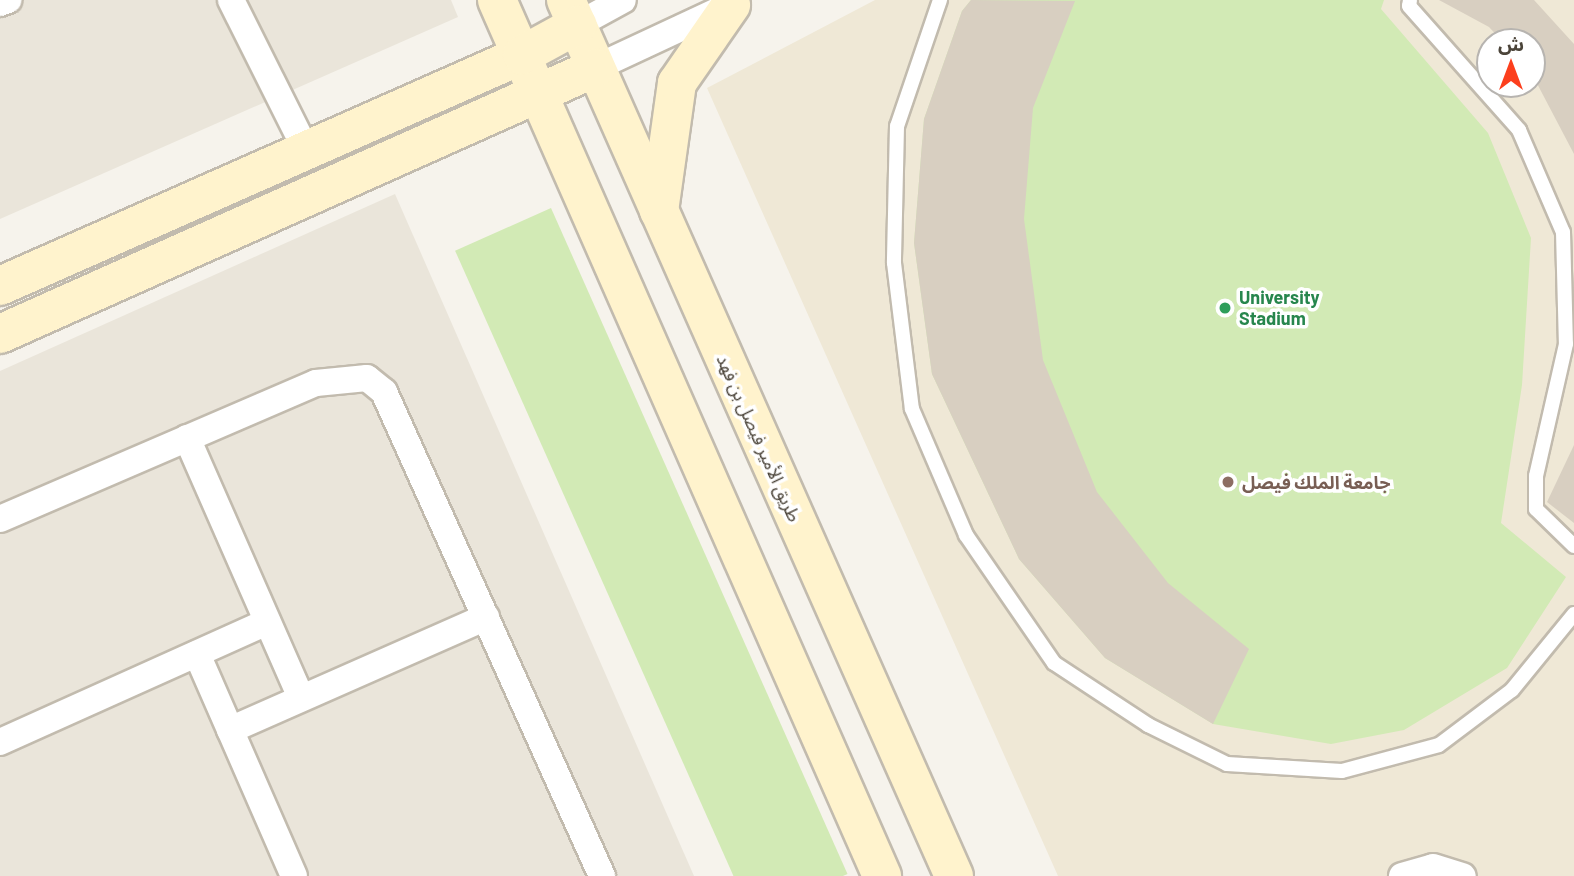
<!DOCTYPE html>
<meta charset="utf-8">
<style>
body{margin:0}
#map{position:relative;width:1574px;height:876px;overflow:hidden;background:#f6f3ec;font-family:Barlow,"Noto Sans Arabic",sans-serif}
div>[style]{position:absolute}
.residential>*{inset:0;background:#eae5da}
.education>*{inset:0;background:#efe8d6}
.green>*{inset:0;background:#d2eab5;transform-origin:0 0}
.building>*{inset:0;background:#d8cfc1}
.roads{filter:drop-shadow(2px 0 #c2bbae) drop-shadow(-2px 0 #c2bbae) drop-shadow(0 2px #c2bbae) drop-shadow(0 -2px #c2bbae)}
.lane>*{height:14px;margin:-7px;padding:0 7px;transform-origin:7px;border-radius:7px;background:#fff}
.street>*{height:26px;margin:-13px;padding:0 13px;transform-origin:13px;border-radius:13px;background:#fff}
.secondary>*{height:38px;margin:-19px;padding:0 19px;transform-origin:19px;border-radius:19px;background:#fff3cd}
.dots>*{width:19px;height:19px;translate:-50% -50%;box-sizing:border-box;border:4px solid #fff;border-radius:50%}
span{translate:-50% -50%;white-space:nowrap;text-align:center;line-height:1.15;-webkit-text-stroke:7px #fff;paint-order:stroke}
.leisure-label{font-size:18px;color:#27864d;font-weight:700}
.left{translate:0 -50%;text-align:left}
.street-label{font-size:18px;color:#4b4439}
.education-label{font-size:18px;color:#785e54;font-weight:700}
.north{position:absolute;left:1476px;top:28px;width:70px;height:70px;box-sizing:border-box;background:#fff;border:2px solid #b7b4b0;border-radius:50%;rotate:0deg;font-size:19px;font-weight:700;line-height:28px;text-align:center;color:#4b4439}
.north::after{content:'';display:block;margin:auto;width:24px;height:32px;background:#fc3f1d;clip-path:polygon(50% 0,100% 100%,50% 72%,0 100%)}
</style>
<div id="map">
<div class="residential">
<i style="clip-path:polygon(0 0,451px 0,458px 17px,0 219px)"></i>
<i style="clip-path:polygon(395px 194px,694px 876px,0 876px,0 371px)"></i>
</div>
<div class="education">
<i style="clip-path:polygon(evenodd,875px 0,1574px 0,1574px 876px,1058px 876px,707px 88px,875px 0,1490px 42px,1532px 42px,1532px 84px,1490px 84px,1490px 42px)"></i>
</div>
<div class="green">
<i style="clip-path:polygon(971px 0,1384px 0,1381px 9px,1488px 133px,1531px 238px,1522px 385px,1501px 523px,1566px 577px,1507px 668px,1404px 730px,1331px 744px,1213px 724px,1105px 658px,1019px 559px,932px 374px,914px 243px,924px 119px,962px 11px)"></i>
<i style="left:551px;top:208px;width:729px;height:105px;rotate:66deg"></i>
</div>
<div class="building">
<i style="clip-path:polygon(971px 0,1075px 1px,1033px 108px,1024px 219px,1043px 360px,1097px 492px,1168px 583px,1249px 649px,1213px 724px,1105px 658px,1019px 559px,932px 374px,914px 243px,924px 119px,962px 11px)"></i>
<i style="clip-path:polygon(1439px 0,1534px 0,1574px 44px,1574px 154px,1532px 74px,1532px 42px,1503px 42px,1489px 27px)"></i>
<i style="clip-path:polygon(1574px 445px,1574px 523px,1547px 502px)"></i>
</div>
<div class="roads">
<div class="lane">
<i style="left:940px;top:0;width:133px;rotate:108.8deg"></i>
<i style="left:897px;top:126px;width:137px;rotate:91.3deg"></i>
<i style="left:894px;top:263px;width:147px;rotate:83deg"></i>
<i style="left:912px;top:409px;width:137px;rotate:66.8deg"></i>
<i style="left:966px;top:535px;width:155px;rotate:55.5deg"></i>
<i style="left:1054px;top:663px;width:113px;rotate:33.4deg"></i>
<i style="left:1148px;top:725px;width:88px;rotate:26.3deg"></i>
<i style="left:1227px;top:764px;width:115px;rotate:3.5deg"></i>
<i style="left:1342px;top:771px;width:100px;rotate:-15deg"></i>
<i style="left:1439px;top:745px;width:91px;rotate:-37deg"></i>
<i style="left:1512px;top:690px;width:98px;rotate:-50.8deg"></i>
<i style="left:1410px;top:0;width:6px;rotate:99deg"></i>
<i style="left:1409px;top:6px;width:166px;rotate:48.4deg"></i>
<i style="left:1519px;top:130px;width:111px;rotate:66.7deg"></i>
<i style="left:1563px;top:232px;width:112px;rotate:88.5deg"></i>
<i style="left:1566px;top:344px;width:135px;rotate:102.8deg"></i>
<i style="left:1536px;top:476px;width:33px;rotate:90deg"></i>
<i style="left:1536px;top:509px;width:53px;rotate:44.2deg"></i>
</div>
<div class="street">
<i style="left:231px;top:0;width:168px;rotate:63.4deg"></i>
<i style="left:0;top:3px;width:9px;rotate:-21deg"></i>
<i style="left:577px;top:25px;width:52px;rotate:-28.5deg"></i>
<i style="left:595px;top:68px;width:149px;rotate:-25deg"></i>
<i style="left:187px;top:438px;width:284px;rotate:66.3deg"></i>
<i style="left:0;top:519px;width:344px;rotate:-23.3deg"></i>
<i style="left:316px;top:383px;width:51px;rotate:-5.6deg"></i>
<i style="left:367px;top:378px;width:22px;rotate:39deg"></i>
<i style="left:384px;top:392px;width:531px;rotate:65.75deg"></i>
<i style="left:197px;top:654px;width:242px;rotate:66.4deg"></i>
<i style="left:230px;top:730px;width:280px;rotate:-23.8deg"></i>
<i style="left:0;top:742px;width:293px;rotate:-24.2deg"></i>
<i style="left:1402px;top:876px;width:32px;rotate:-16deg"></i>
<i style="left:1433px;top:867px;width:31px;rotate:17deg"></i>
</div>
<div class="secondary">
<i style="left:497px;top:0;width:957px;rotate:66.27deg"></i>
<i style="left:566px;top:0;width:958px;rotate:66.11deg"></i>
<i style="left:659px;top:211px;width:129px;rotate:-82deg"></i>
<i style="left:677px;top:83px;width:95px;rotate:-55.3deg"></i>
<i style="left:0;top:286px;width:571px;rotate:-23.87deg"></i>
<i style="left:522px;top:55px;width:63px;rotate:-28.6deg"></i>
<i style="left:0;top:334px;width:652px;rotate:-24.09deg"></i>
</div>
</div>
<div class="dots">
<i style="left:1225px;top:308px;background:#2e9e5b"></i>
<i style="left:1228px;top:482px;background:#8d6e63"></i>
</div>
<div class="leisure-label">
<span class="left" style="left:1239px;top:308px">University<br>Stadium</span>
</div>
<div class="street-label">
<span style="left:759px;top:438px;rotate:66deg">طريق الأمير فيصل بن فهد</span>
</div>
<div class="education-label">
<span class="left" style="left:1242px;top:482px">جامعة الملك فيصل</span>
</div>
<div class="north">ش</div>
</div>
